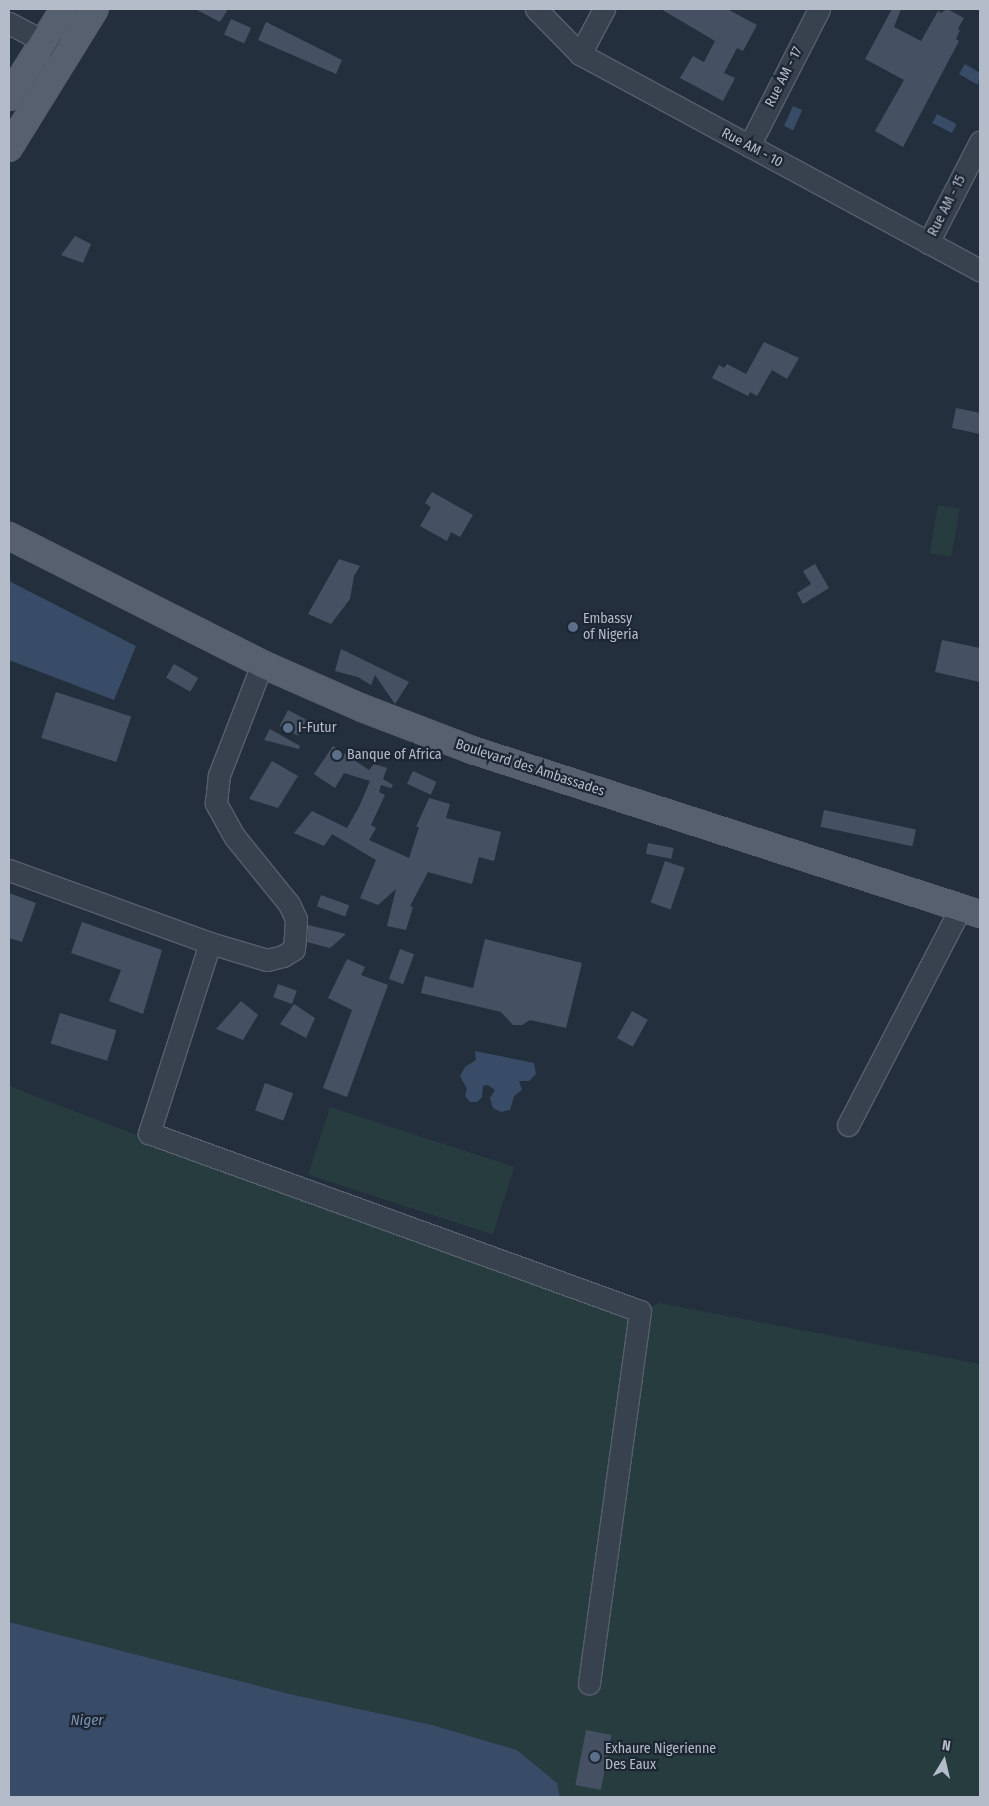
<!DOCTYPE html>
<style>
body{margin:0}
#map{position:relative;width:989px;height:1806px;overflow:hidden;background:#242f3e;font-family:"Fira Sans Condensed",sans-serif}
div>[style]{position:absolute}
.green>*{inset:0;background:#263c3f;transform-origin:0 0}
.water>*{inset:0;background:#394c67;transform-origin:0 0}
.building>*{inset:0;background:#455162;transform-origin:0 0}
.roads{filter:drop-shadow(1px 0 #565f6c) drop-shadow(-1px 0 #565f6c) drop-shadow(0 1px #565f6c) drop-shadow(0 -1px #565f6c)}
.minor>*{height:21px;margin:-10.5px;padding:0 10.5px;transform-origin:10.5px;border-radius:10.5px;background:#38414e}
.major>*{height:26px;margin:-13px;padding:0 13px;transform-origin:13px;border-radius:13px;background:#56606e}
.dots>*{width:14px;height:14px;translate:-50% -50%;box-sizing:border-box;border:2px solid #1d2633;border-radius:50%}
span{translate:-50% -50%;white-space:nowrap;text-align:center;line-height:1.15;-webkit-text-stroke:4.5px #1d2633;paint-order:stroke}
.street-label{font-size:14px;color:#b4bcc9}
.poi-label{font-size:14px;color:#b4bcc9}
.left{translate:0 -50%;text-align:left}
.water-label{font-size:15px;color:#7c92b1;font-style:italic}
.frame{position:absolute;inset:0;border:10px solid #b4bcc9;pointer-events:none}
.north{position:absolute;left:919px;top:1736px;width:50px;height:50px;-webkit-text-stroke:4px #1d2633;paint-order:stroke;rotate:9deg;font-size:14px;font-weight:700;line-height:20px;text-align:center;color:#b4bcc9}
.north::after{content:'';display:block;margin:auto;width:18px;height:22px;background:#b4bcc9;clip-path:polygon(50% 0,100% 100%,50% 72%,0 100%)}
</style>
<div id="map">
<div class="green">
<i style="left:938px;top:505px;width:22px;height:49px;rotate:10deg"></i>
<i style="clip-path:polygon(9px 1086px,300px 1198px,633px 1316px,659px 1303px,980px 1364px,980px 1797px,560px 1797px,557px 1783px,517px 1750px,432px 1725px,290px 1694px,9px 1622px)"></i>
<i style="left:330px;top:1107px;width:194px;height:71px;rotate:18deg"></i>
</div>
<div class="water">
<i style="clip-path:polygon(965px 64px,980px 73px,978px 85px,959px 74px)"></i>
<i style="left:793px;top:106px;width:10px;height:22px;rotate:24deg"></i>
<i style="left:937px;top:114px;width:22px;height:10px;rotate:27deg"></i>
<i style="clip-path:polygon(9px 581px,136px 646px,114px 700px,9px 660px)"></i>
<i style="clip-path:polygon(475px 1051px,534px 1063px,536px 1074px,529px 1081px,519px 1081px,522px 1090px,514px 1096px,510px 1110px,501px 1112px,493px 1108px,490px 1098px,495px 1090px,488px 1085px,483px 1086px,482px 1097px,477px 1102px,470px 1102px,465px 1096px,467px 1089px,460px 1076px,465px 1067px,476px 1060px)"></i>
<i style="clip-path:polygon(9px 1622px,290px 1694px,432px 1725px,517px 1750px,557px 1783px,560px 1797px,9px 1797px)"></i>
</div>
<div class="building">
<i style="clip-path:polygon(195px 9px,228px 9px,220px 22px)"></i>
<i style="clip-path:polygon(661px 9px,727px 9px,757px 25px,743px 51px,737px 48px,724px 73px,735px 78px,723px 101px,680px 78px,693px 56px,704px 62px,715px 41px)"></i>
<i style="clip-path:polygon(892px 9px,901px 9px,894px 27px,921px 41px,938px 11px,941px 13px,947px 9px,964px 18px,958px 29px,960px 30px,956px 39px,959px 41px,903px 147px,875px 131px,904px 80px,865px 59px)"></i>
<i style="left:231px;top:19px;width:22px;height:17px;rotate:24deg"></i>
<i style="clip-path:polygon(266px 22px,342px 60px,336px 74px,258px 40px)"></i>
<i style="clip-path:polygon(75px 236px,91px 244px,83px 263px,61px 255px)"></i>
<i style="clip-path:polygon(764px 342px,799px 358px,787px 379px,772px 370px,757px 396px,750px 392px,748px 396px,712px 378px,719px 365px,724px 368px,727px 364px,746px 374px)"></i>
<i style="clip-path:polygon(956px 408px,980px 413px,980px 434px,952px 428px)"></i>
<i style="clip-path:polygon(432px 492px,473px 515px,460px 537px,451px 532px,447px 541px,420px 526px,431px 507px,425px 503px)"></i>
<i style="clip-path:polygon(339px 559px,360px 566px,354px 576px,350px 599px,331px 624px,308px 614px)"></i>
<i style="clip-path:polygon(815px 564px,829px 588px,803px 604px,797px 593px,811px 584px,803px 571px)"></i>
<i style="clip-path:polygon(942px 640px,980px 648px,980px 682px,935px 672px)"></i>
<i style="clip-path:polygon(341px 649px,409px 682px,395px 704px,375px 675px,371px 685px,358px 677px,335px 671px)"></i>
<i style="left:174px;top:664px;width:28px;height:16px;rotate:30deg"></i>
<i style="left:56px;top:692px;width:79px;height:48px;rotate:18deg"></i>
<i style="left:288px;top:710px;width:21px;height:18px;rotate:28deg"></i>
<i style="clip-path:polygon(270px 729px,300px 746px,299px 749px,264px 740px)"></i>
<i style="clip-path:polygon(333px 746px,369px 770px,374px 764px,387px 768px,383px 779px,393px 785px,391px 788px,381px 785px,379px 792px,385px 795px,371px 825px,376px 828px,369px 840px,409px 858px,419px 827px,416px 827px,429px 798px,450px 804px,446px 818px,501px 832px,494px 861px,479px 857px,472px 884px,428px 872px,410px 906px,413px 907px,406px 930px,387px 926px,396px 889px,378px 905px,360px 898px,376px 860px,332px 834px,324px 846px,294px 833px,312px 811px,347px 828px,359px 807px,370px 781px,344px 773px,335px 788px,314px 774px)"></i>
<i style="clip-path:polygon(272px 761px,298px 776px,278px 808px,249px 799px)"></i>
<i style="left:413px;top:771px;width:26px;height:14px;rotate:25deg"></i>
<i style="left:824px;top:810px;width:94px;height:17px;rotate:12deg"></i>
<i style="left:648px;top:843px;width:26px;height:11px;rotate:11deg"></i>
<i style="left:665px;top:861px;width:21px;height:44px;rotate:19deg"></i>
<i style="clip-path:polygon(9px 893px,36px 903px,22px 942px,9px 938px)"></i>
<i style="left:321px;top:895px;width:30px;height:12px;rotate:20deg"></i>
<i style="clip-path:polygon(82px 922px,162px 950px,143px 1014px,109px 1001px,121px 970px,71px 953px)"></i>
<i style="clip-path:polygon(308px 926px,308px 925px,346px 934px,330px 948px,307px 942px)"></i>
<i style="clip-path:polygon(485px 939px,582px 963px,566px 1028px,530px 1020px,522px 1025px,513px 1025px,501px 1012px,421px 993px,425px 976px,473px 988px)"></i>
<i style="left:400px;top:949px;width:15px;height:32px;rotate:20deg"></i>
<i style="clip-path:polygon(347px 959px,365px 967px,361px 975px,388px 985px,347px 1097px,323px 1088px,352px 1010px,328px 998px)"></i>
<i style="left:278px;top:984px;width:20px;height:14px;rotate:20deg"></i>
<i style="clip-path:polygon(241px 1001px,258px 1015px,243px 1040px,216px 1029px)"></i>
<i style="clip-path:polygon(294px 1004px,315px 1018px,306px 1038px,280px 1024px)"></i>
<i style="left:632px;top:1011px;width:18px;height:31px;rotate:29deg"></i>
<i style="left:60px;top:1013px;width:59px;height:32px;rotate:17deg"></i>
<i style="left:265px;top:1083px;width:30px;height:29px;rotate:20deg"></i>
<i style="left:586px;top:1730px;width:26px;height:56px;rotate:11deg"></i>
</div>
<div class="roads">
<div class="minor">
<i style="left:536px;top:9px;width:63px;rotate:45.6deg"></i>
<i style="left:580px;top:54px;width:455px;rotate:28.4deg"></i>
<i style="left:9px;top:23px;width:53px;rotate:28deg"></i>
<i style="left:580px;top:54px;width:51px;rotate:-61.9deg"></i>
<i style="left:749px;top:146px;width:154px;rotate:-62.9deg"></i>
<i style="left:928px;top:243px;width:114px;rotate:-62.8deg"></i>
<i style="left:9px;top:870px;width:214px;rotate:20deg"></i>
<i style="left:210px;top:943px;width:59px;rotate:16.6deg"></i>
<i style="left:267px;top:960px;width:16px;rotate:-14deg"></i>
<i style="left:283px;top:956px;width:13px;rotate:-32deg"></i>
<i style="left:294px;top:949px;width:30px;rotate:-86deg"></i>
<i style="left:296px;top:919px;width:17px;rotate:-115deg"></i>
<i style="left:289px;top:904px;width:87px;rotate:-129deg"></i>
<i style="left:234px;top:836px;width:38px;rotate:-119deg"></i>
<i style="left:216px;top:803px;width:28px;rotate:-84deg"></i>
<i style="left:219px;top:775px;width:119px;rotate:-68.8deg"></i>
<i style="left:210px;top:943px;width:200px;rotate:107.8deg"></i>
<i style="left:149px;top:1133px;width:522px;rotate:19.93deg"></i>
<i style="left:640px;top:1311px;width:376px;rotate:97.8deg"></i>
<i style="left:848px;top:1125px;width:243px;rotate:-62.6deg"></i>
</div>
<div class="major">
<i style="left:9px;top:97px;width:104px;rotate:-58deg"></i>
<i style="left:9px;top:148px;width:163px;rotate:-58.3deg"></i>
<i style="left:9px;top:536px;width:284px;rotate:26.8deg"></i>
<i style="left:262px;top:664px;width:109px;rotate:23.7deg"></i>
<i style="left:362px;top:708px;width:118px;rotate:20.9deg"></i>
<i style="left:472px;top:750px;width:534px;rotate:17.89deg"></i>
</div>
</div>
<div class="dots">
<i style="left:573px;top:627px;background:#5c6f8a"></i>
<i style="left:288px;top:728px;background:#5c6f8a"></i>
<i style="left:337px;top:755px;background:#5c6f8a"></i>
<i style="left:595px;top:1757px;background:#5c6f8a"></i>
</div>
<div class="street-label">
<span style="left:784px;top:77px;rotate:-63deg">Rue AM - 17</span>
<span style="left:752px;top:148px;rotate:28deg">Rue AM - 10</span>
<span style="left:947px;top:206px;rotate:-63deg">Rue AM - 15</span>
<span style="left:530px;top:768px;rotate:18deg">Boulevard des Ambassades</span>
</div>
<div class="poi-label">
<span class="left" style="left:583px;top:627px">Embassy<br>of Nigeria</span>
<span class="left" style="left:298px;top:728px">I-Futur</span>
<span class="left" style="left:347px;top:755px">Banque of Africa</span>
<span class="left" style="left:605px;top:1757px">Exhaure Nigerienne<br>Des Eaux</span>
</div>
<div class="water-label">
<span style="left:87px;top:1721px">Niger</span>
</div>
<div class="frame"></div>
<div class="north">N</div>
</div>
